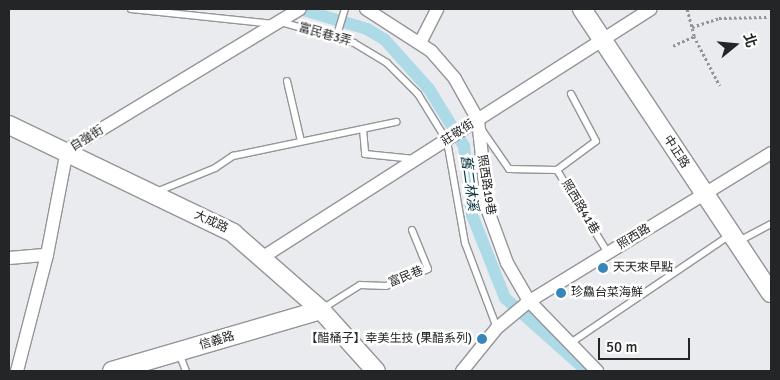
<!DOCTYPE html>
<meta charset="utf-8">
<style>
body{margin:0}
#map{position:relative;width:780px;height:380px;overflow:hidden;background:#e9ebef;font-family:Signika,"Noto Sans TC",sans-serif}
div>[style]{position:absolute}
.canal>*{height:12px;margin:-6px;padding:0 6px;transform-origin:6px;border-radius:6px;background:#addae7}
.path>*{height:2.5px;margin-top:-1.25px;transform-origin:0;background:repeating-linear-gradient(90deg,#939497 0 2.5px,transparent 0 5px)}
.roads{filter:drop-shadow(1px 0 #949599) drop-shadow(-1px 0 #949599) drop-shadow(0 1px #949599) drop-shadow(0 -1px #949599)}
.lane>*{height:6px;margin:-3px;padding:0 3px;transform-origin:3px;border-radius:3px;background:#fff}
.street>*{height:12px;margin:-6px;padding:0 6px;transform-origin:6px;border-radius:6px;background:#fff}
.secondary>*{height:18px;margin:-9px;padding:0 9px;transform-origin:9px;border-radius:9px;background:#fff}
.dots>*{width:14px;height:14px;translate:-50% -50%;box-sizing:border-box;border:2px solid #fff;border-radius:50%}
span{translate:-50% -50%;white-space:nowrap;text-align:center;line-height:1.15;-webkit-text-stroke:5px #fff;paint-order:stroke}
.street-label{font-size:12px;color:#242526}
.poi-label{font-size:12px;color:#242526}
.left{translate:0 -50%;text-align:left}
.right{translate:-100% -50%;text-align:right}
.water-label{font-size:14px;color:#06323c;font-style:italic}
.frame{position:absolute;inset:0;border:10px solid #242526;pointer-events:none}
.north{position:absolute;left:710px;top:20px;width:50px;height:50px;-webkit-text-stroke:4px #fff;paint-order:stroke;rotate:73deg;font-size:14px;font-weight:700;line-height:20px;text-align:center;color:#242526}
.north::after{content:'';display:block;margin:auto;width:18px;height:22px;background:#242526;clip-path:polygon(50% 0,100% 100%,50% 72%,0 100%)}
.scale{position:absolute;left:598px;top:338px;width:92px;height:22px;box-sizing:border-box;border:2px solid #242526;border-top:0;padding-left:6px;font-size:15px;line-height:18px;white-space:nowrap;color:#242526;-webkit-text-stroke:4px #fff;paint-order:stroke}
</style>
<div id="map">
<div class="canal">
<i style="left:300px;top:9px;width:70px;rotate:16.6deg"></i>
<i style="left:367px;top:29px;width:21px;rotate:31deg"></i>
<i style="left:385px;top:40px;width:66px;rotate:48.1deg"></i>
<i style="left:429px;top:89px;width:67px;rotate:58.4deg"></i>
<i style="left:464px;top:146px;width:69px;rotate:83.4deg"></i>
<i style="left:472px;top:215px;width:89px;rotate:68.3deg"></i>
<i style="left:505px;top:298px;width:110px;rotate:41.7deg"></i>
</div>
<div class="path">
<i style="left:692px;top:27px;width:28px;rotate:-18deg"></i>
<i style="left:719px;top:18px;width:48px;rotate:-1.2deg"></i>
<i style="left:694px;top:36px;width:56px;rotate:62.5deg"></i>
<i style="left:673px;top:46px;width:23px;rotate:-25deg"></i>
<i style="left:694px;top:36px;width:28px;rotate:-105deg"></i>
</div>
<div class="roads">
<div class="lane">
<i style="left:131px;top:9px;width:144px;rotate:6deg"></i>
<i style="left:281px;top:22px;width:76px;rotate:16deg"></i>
<i style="left:354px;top:43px;width:39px;rotate:31deg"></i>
<i style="left:387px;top:63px;width:44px;rotate:45deg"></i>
<i style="left:418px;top:94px;width:55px;rotate:58.3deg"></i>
<i style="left:447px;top:141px;width:104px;rotate:80deg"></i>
<i style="left:465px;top:243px;width:91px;rotate:69.4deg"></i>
<i style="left:336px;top:38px;width:30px;rotate:-73deg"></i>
<i style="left:287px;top:81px;width:62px;rotate:76.9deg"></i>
<i style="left:571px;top:94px;width:53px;rotate:62deg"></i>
<i style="left:596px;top:141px;width:49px;rotate:143.4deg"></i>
<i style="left:557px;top:170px;width:97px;rotate:58.4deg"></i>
<i style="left:363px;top:129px;width:25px;rotate:85deg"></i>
<i style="left:365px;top:154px;width:50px;rotate:5.7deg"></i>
<i style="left:482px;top:130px;width:47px;rotate:55.3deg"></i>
<i style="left:509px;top:169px;width:48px;rotate:1.2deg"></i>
<i style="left:156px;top:192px;width:64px;rotate:-22.1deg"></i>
<i style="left:215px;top:168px;width:22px;rotate:-34deg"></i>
<i style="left:233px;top:156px;width:167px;rotate:-11.8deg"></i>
<i style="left:739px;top:241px;width:36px;rotate:-28deg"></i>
<i style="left:322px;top:309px;width:45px;rotate:-32.3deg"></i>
<i style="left:360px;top:285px;width:26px;rotate:2deg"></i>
<i style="left:386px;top:286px;width:45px;rotate:-22deg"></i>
<i style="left:428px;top:269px;width:42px;rotate:-112.3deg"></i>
<i style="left:569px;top:344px;width:194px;rotate:-34.1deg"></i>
<i style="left:179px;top:353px;width:19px;rotate:69deg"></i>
</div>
<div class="street">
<i style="left:366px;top:9px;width:77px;rotate:32.9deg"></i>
<i style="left:431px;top:51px;width:37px;rotate:49deg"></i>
<i style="left:455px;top:79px;width:47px;rotate:60.7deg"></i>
<i style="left:478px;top:120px;width:92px;rotate:83.7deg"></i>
<i style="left:488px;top:211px;width:55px;rotate:69.9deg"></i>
<i style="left:507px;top:263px;width:44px;rotate:59.9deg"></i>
<i style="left:529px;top:301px;width:98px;rotate:45.8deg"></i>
<i style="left:420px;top:43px;width:38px;rotate:-63deg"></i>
<i style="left:263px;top:257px;width:460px;rotate:-32.6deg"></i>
<i style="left:9px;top:258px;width:38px;rotate:-5deg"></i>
<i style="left:17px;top:371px;width:120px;rotate:-75.5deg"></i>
<i style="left:47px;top:255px;width:107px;rotate:-79.2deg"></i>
<i style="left:67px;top:150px;width:272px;rotate:-31.2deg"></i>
<i style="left:462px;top:371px;width:55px;rotate:-50.9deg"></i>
<i style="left:497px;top:328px;width:40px;rotate:-40deg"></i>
<i style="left:528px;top:302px;width:285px;rotate:-31.5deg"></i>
</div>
<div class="secondary">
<i style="left:582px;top:9px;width:341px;rotate:56.4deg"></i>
<i style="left:9px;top:125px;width:249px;rotate:25.7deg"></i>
<i style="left:233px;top:233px;width:117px;rotate:41.2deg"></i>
<i style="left:321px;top:310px;width:82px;rotate:48deg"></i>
<i style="left:112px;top:371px;width:218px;rotate:-16.3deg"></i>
</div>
</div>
<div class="dots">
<i style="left:603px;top:268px;background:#3886b8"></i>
<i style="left:561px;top:293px;background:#3886b8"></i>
<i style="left:482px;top:339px;background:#3886b8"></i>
</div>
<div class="street-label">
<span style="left:325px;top:35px;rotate:16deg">富民巷3弄</span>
<span style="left:458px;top:133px;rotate:-33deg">莊敬街</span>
<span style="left:87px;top:139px;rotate:-32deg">自強街</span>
<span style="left:676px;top:152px;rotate:57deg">中正路</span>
<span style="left:486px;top:185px;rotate:81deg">照西路19巷</span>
<span style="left:580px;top:207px;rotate:59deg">照西路41巷</span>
<span style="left:211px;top:222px;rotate:25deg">大成路</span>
<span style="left:634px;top:237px;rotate:-31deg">照西路</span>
<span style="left:406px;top:277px;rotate:-22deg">富民巷</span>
<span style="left:217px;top:341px;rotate:-16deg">信義路</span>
</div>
<div class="poi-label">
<span class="left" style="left:613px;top:268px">天天來早點</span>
<span class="left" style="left:571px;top:293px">珍鱻台菜海鮮</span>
<span class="right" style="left:472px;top:339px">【醋桶子】幸美生技 (果醋系列)</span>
</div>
<div class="water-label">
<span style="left:469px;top:183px;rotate:82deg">舊二林溪</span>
</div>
<div class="frame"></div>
<div class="north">北</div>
<div class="scale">50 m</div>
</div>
